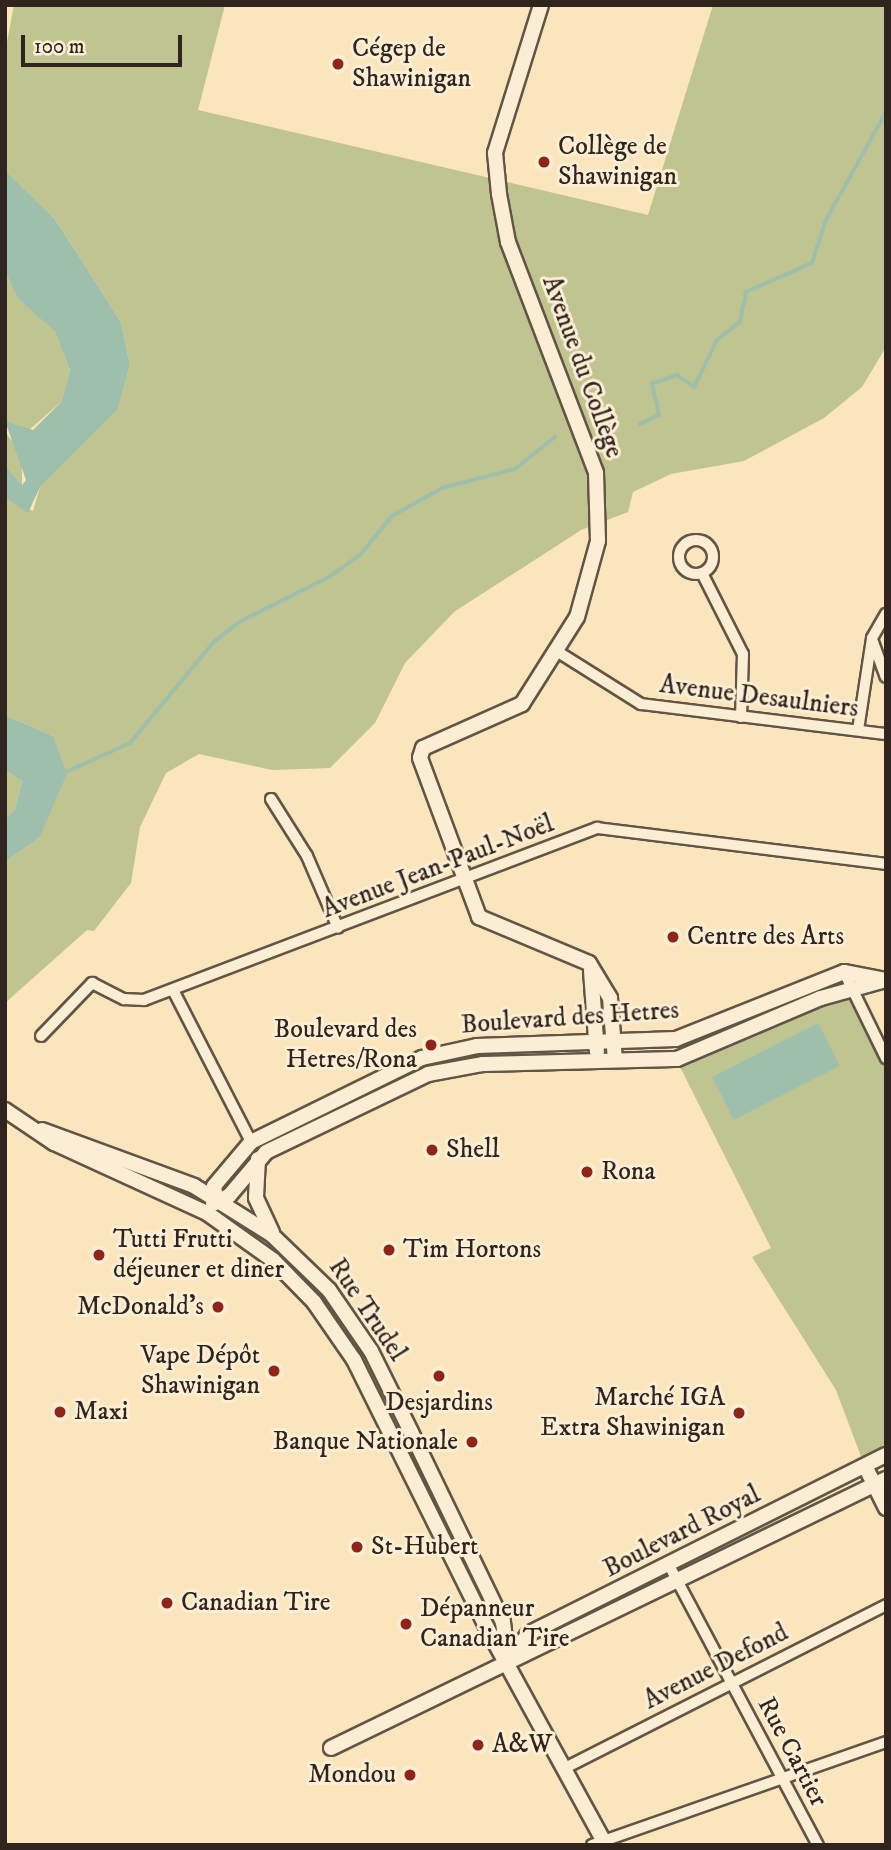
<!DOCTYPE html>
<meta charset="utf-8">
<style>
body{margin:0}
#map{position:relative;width:891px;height:1850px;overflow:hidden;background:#fae5bd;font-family:"IM FELL DW Pica",serif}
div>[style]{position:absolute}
.green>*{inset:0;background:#bfc490}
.water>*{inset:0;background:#9fbfad;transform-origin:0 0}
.stream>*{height:3.5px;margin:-1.75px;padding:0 1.75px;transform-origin:1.75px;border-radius:1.75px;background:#9fbfad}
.roads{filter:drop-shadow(2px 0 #625546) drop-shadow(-2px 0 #625546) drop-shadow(0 2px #625546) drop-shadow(0 -2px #625546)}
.street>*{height:10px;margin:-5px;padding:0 5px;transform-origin:5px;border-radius:5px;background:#fceed4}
.street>.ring{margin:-5px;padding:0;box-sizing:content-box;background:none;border:10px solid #fceed4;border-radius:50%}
.secondary>*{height:14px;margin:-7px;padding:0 7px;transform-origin:7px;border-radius:7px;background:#fceed4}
.dots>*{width:19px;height:19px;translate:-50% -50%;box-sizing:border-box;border:4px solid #fceed4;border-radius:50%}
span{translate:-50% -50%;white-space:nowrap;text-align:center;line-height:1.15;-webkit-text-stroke:6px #fceed4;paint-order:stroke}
.poi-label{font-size:26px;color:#30251e}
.left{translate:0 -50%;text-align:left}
.right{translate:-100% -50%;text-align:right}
.street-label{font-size:26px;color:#30251e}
.frame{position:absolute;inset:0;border:7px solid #30251e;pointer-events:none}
.scale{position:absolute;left:21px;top:35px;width:161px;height:32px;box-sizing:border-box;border:4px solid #30251e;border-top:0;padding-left:9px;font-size:21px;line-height:24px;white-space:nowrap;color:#30251e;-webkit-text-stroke:5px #fceed4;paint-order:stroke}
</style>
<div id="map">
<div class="green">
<i style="clip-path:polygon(14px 5px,225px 5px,198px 110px,648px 215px,713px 5px,886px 5px,886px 347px,862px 387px,824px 418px,744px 461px,671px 474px,633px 492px,628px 512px,581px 530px,454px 612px,405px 663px,375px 723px,330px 768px,272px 770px,199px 754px,166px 773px,140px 827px,131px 883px,94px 931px,87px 930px,5px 1003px,5px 862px,39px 838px,53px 736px,5px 715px,5px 497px,33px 511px,40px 487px,118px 409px,130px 365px,121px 322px,55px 219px,5px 170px,5px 53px)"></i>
<i style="clip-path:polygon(5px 272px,18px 299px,55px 330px,70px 370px,61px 402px,28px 431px,5px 421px)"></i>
<i style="clip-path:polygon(5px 432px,22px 454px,22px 485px,5px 465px)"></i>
<i style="clip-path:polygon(5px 768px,22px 781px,15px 809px,5px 819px)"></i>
<i style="clip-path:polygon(852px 988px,886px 1059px,886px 1459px,866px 1470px,836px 1390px,752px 1257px,771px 1248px,678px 1063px)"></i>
</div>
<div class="water">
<i style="clip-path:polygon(5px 170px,55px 219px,121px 322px,130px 365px,118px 409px,40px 487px,28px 513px,5px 497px,5px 465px,22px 485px,26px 480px,5px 421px,33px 430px,61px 402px,70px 370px,55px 331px,18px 299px,5px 272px)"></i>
<i style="clip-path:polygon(5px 715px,53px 736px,67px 774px,39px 838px,5px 862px,5px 819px,15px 809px,22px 781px,5px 769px)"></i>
<i style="left:818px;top:1023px;width:48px;height:119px;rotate:63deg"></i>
</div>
<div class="stream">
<i style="left:640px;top:424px;width:21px;rotate:-25deg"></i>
<i style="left:659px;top:415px;width:32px;rotate:-103deg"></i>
<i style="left:652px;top:384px;width:27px;rotate:-20deg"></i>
<i style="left:677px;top:375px;width:21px;rotate:35deg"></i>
<i style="left:694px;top:387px;width:52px;rotate:-63.9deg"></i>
<i style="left:717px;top:340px;width:29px;rotate:-38deg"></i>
<i style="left:740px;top:322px;width:31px;rotate:-79deg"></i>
<i style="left:746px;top:292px;width:72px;rotate:-23.7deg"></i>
<i style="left:812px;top:263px;width:45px;rotate:-72deg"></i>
<i style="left:826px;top:220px;width:124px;rotate:-60.9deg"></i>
<i style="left:64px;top:773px;width:72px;rotate:-24.4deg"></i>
<i style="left:130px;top:743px;width:131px;rotate:-50.3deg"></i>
<i style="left:214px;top:642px;width:34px;rotate:-38deg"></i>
<i style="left:241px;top:621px;width:101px;rotate:-26.6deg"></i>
<i style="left:331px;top:576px;width:36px;rotate:-36deg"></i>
<i style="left:360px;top:555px;width:50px;rotate:-50.6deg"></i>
<i style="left:392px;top:516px;width:57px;rotate:-29.2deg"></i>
<i style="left:442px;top:488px;width:75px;rotate:-14.6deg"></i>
<i style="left:515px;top:469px;width:51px;rotate:-38.7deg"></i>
</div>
<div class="roads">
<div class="street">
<i class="ring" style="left:679px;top:540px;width:24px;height:24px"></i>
<i style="left:702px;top:573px;width:91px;rotate:63.2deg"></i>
<i style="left:743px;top:654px;width:63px;rotate:91.8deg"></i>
<i style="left:873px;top:642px;width:37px;rotate:70deg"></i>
<i style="left:558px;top:652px;width:98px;rotate:32.1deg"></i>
<i style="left:641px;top:704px;width:247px;rotate:7deg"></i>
<i style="left:858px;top:730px;width:93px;rotate:-81.3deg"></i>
<i style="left:872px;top:638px;width:28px;rotate:-60deg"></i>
<i style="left:271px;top:799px;width:67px;rotate:57.7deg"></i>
<i style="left:307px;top:856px;width:78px;rotate:66.7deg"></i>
<i style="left:844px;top:972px;width:96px;rotate:64deg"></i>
<i style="left:173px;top:990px;width:171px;rotate:62.8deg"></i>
<i style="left:41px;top:1036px;width:74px;rotate:-46.1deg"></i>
<i style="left:92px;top:983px;width:36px;rotate:27deg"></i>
<i style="left:124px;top:999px;width:20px;rotate:3deg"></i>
<i style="left:144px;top:1000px;width:485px;rotate:-20.8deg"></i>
<i style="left:597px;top:828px;width:291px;rotate:7.1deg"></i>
<i style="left:670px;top:1567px;width:315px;rotate:62deg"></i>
<i style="left:565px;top:1768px;width:360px;rotate:-26.9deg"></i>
<i style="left:592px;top:1845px;width:312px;rotate:-19.3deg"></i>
</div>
<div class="secondary">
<i style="left:541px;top:5px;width:155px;rotate:107.3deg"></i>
<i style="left:495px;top:153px;width:41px;rotate:84.4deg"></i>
<i style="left:499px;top:194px;width:49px;rotate:79.4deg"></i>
<i style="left:508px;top:242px;width:247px;rotate:69.1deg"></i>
<i style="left:596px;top:473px;width:68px;rotate:88.3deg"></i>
<i style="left:598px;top:541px;width:79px;rotate:105.4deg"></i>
<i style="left:577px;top:617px;width:103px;rotate:122.3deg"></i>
<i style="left:522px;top:704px;width:108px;rotate:156deg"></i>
<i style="left:423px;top:748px;width:10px;rotate:107deg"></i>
<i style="left:420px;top:758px;width:170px;rotate:69.6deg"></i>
<i style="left:479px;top:917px;width:119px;rotate:22.7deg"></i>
<i style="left:589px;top:963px;width:41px;rotate:59deg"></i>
<i style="left:610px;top:998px;width:62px;rotate:85.4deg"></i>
<i style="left:591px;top:971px;width:81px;rotate:85.8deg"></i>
<i style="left:5px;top:1110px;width:59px;rotate:34deg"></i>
<i style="left:54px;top:1143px;width:168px;rotate:24.6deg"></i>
<i style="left:207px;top:1213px;width:81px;rotate:35.5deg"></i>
<i style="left:273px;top:1260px;width:59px;rotate:45.7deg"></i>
<i style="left:314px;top:1302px;width:70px;rotate:55.4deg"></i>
<i style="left:354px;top:1360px;width:299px;rotate:63.6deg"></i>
<i style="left:487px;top:1628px;width:247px;rotate:61.3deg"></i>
<i style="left:42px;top:1130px;width:162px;rotate:20.2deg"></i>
<i style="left:194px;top:1186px;width:92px;rotate:32.1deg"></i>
<i style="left:272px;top:1235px;width:79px;rotate:44deg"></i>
<i style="left:329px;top:1290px;width:74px;rotate:55.5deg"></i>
<i style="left:371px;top:1351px;width:90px;rotate:63.7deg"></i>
<i style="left:411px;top:1432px;width:211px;rotate:64.2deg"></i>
<i style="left:503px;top:1622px;width:33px;rotate:83deg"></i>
<i style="left:258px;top:1159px;width:39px;rotate:93deg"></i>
<i style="left:256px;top:1198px;width:38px;rotate:65deg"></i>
<i style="left:216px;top:1200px;width:14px;rotate:-98deg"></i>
<i style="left:214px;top:1186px;width:57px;rotate:-49.9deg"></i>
<i style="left:251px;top:1142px;width:191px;rotate:-26.2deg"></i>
<i style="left:422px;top:1058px;width:56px;rotate:-12.3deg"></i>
<i style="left:477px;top:1046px;width:199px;rotate:-2deg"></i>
<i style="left:676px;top:1039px;width:181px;rotate:-21.7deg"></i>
<i style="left:844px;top:972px;width:43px;rotate:10.8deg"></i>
<i style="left:213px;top:1204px;width:18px;rotate:-27deg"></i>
<i style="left:229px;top:1196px;width:57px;rotate:-49.9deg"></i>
<i style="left:266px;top:1152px;width:180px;rotate:-25.7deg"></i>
<i style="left:428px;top:1074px;width:56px;rotate:-10.3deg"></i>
<i style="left:483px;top:1064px;width:194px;rotate:-1.5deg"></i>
<i style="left:677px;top:1059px;width:156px;rotate:-23deg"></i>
<i style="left:821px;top:998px;width:67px;rotate:-15.5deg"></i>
<i style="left:865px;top:1466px;width:47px;rotate:63.4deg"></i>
<i style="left:508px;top:1660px;width:33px;rotate:-52deg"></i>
<i style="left:528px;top:1634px;width:400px;rotate:-26.6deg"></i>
<i style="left:331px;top:1748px;width:617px;rotate:-25.86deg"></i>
</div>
</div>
<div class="dots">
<i style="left:338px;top:64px;background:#8f2418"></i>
<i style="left:544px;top:162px;background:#8f2418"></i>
<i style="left:673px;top:937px;background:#8f2418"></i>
<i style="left:431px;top:1045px;background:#8f2418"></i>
<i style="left:432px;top:1150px;background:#8f2418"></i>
<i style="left:587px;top:1172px;background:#8f2418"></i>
<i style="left:389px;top:1250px;background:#8f2418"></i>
<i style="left:99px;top:1255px;background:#8f2418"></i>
<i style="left:218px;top:1307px;background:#8f2418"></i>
<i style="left:274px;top:1371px;background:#8f2418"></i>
<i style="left:439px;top:1376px;background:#8f2418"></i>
<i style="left:60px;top:1412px;background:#8f2418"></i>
<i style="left:739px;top:1413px;background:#8f2418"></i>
<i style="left:472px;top:1442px;background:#8f2418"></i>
<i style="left:357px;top:1547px;background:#8f2418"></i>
<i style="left:167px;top:1603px;background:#8f2418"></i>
<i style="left:406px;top:1624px;background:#8f2418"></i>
<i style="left:478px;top:1745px;background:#8f2418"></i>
<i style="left:410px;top:1775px;background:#8f2418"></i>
</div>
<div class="poi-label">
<span class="left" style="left:352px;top:64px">Cégep de<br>Shawinigan</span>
<span class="left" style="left:558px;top:162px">Collège de<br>Shawinigan</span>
<span class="left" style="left:687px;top:937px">Centre des Arts</span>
<span class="right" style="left:417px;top:1045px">Boulevard des<br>Hetres/Rona</span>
<span class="left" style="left:446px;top:1150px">Shell</span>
<span class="left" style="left:601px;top:1172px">Rona</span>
<span class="left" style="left:113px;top:1255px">Tutti Frutti<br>déjeuner et diner</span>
<span class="left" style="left:403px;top:1250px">Tim Hortons</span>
<span class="right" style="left:204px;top:1307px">McDonald's</span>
<span class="right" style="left:260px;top:1371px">Vape Dépôt<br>Shawinigan</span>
<span class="right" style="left:725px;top:1413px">Marché IGA<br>Extra Shawinigan</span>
<span style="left:439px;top:1403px">Desjardins</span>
<span class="left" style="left:74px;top:1412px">Maxi</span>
<span class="right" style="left:458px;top:1442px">Banque Nationale</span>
<span class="left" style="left:371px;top:1547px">St-Hubert</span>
<span class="left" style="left:181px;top:1603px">Canadian Tire</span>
<span class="left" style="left:420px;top:1624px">Dépanneur<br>Canadian Tire</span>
<span class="left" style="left:492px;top:1745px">A&amp;W</span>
<span class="right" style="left:396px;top:1775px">Mondou</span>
</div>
<div class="street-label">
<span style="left:582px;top:367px;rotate:70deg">Avenue du Collège</span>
<span style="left:759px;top:697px;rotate:7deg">Avenue Desaulniers</span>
<span style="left:438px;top:867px;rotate:-21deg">Avenue Jean-Paul-Noël</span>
<span style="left:570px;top:1018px;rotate:-4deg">Boulevard des Hetres</span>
<span style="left:367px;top:1310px;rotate:56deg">Rue Trudel</span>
<span style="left:682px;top:1532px;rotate:-27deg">Boulevard Royal</span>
<span style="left:716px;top:1667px;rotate:-27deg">Avenue Defond</span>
<span style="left:792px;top:1752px;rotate:62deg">Rue Cartier</span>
</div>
<div class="frame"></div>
<div class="scale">100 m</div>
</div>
